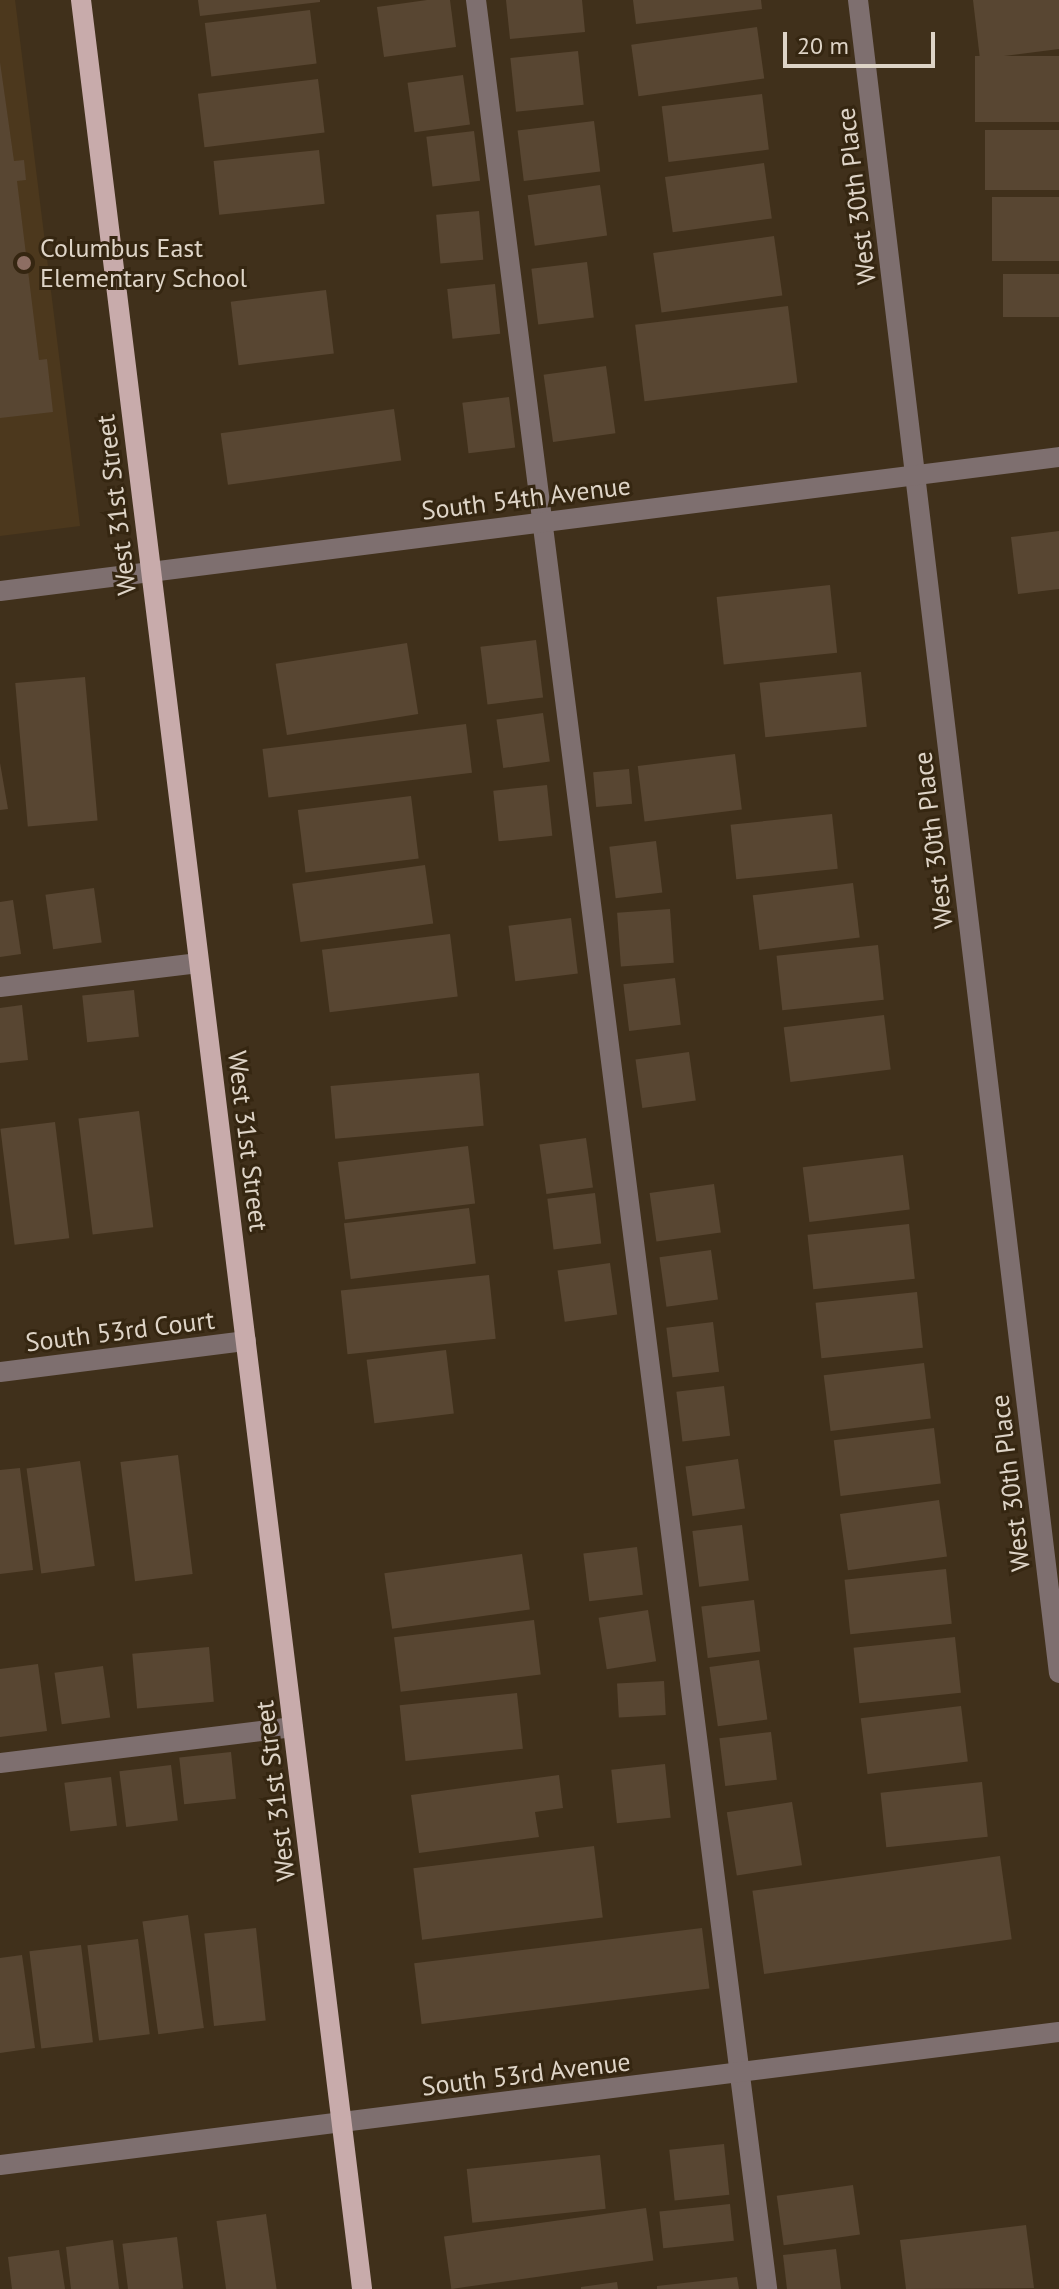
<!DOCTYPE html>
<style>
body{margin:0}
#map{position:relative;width:1059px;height:2289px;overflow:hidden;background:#40301b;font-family:"PT Sans",sans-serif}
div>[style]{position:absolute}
.built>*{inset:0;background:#4c381d}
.building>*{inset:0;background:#584632;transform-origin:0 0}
.minor>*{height:20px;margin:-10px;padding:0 10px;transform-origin:10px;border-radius:10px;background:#7e6f6f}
.major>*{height:20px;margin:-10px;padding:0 10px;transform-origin:10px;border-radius:10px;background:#c8abab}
.dots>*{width:22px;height:22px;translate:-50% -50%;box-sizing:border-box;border:4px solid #352611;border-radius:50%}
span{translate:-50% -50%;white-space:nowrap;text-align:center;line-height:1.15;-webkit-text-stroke:6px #352611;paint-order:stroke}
.street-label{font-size:26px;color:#ded4c7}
.poi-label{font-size:26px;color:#ded4c7}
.left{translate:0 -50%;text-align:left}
.scale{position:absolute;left:783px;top:32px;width:152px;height:36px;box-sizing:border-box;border:4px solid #ded4c7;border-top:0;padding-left:10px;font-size:24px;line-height:28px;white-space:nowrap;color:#ded4c7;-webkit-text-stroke:6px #352611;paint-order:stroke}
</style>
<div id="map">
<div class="built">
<i style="clip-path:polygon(0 0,15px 0,80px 526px,0 536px)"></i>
</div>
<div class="building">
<i style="clip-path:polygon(198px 0,320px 0,320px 2px,200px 16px)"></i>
<i style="clip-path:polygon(427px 0,450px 0,456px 47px,384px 57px,377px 7px)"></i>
<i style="clip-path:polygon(506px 0,582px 0,585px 32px,510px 39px)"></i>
<i style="clip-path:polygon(633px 0,761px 0,762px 9px,636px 24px)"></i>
<i style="clip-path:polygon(973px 0,1059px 0,1059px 49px,980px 59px)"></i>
<i style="left:310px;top:10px;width:54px;height:106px;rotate:83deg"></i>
<i style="left:757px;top:27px;width:52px;height:127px;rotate:82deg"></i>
<i style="left:578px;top:51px;width:54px;height:68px;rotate:84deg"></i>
<i style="left:1059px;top:56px;width:66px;height:84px;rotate:90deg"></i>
<i style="clip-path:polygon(0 62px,14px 161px,24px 160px,26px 180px,17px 181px,39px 360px,47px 359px,53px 412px,0 418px)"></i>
<i style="left:463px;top:75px;width:50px;height:56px;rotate:82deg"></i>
<i style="left:318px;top:79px;width:54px;height:121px;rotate:83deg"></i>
<i style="left:762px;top:94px;width:56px;height:101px;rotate:83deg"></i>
<i style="left:594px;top:121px;width:51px;height:77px;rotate:83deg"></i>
<i style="left:1059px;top:130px;width:60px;height:74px;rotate:90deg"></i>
<i style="left:474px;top:131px;width:50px;height:48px;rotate:83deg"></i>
<i style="left:319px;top:150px;width:54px;height:106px;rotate:84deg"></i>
<i style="left:764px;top:163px;width:56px;height:100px;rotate:82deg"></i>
<i style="left:600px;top:185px;width:51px;height:73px;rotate:82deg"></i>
<i style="left:1059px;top:197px;width:64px;height:67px;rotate:90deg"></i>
<i style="left:479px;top:211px;width:49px;height:43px;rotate:85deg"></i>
<i style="left:774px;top:236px;width:60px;height:122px;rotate:82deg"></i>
<i style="left:587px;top:262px;width:56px;height:56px;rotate:83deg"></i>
<i style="left:1059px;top:274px;width:43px;height:56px;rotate:90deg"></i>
<i style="left:495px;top:284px;width:50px;height:48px;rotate:84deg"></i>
<i style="left:326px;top:290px;width:64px;height:96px;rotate:83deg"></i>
<i style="left:788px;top:306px;width:77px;height:154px;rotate:83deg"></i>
<i style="left:606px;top:366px;width:68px;height:63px;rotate:82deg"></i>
<i style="left:509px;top:397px;width:51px;height:47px;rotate:83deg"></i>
<i style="left:394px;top:409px;width:52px;height:175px;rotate:82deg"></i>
<i style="clip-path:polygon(1059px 531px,1059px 589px,1018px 594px,1011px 537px)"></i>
<i style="left:830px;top:585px;width:68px;height:114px;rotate:84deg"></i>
<i style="left:536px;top:640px;width:58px;height:56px;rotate:83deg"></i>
<i style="left:407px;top:643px;width:72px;height:133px;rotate:81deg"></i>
<i style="left:861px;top:672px;width:55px;height:102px;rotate:84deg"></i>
<i style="left:85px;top:677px;width:144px;height:70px;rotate:85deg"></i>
<i style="left:543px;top:713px;width:49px;height:47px;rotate:82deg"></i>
<i style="left:466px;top:724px;width:49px;height:205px;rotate:83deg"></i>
<i style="left:735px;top:754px;width:56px;height:98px;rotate:83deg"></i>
<i style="clip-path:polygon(0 763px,8px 809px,0 810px)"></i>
<i style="left:629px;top:769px;width:35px;height:36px;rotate:85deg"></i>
<i style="left:547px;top:785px;width:51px;height:54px;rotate:84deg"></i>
<i style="left:411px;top:796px;width:63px;height:114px;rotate:83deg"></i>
<i style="left:832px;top:814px;width:55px;height:102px;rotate:84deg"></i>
<i style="left:656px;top:841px;width:52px;height:47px;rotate:83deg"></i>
<i style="left:425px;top:865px;width:59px;height:134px;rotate:82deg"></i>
<i style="left:853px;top:883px;width:55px;height:101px;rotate:83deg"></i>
<i style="left:94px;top:888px;width:55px;height:49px;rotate:82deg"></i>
<i style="clip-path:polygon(13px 900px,21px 954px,0 957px,0 902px)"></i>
<i style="left:670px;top:909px;width:54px;height:53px;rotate:86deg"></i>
<i style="left:571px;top:918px;width:56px;height:63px;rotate:83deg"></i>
<i style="left:450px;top:934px;width:63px;height:129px;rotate:83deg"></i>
<i style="left:878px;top:945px;width:55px;height:102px;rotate:84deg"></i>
<i style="left:675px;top:978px;width:47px;height:52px;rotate:83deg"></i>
<i style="left:134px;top:990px;width:47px;height:52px;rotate:84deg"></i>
<i style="clip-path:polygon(22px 1005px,28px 1060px,0 1063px,0 1008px)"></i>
<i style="left:884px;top:1015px;width:55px;height:101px;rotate:83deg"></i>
<i style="left:689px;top:1052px;width:49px;height:54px;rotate:82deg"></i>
<i style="left:479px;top:1073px;width:53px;height:149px;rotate:85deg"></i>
<i style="left:139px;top:1111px;width:117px;height:61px;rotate:83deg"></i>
<i style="left:55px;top:1122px;width:117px;height:55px;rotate:83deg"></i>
<i style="left:586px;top:1138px;width:50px;height:47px;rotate:82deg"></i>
<i style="left:468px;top:1146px;width:58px;height:131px;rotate:83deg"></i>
<i style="left:903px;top:1155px;width:55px;height:101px;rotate:83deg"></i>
<i style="left:714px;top:1184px;width:49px;height:65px;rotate:82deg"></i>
<i style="left:595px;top:1193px;width:51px;height:48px;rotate:83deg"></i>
<i style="left:469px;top:1208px;width:56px;height:126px;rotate:83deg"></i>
<i style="left:909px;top:1224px;width:55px;height:102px;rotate:84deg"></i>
<i style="left:711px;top:1250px;width:50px;height:52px;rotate:82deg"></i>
<i style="left:610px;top:1263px;width:52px;height:53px;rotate:82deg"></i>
<i style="left:489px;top:1275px;width:64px;height:149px;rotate:84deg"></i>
<i style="left:917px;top:1292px;width:56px;height:102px;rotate:84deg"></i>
<i style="left:713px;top:1322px;width:50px;height:47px;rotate:83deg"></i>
<i style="left:446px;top:1350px;width:64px;height:80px;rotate:83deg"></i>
<i style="left:924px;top:1363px;width:56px;height:101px;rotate:83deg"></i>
<i style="left:724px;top:1386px;width:50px;height:48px;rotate:83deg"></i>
<i style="left:934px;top:1428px;width:56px;height:101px;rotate:83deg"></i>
<i style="left:178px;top:1455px;width:120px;height:58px;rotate:83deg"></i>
<i style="left:738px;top:1459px;width:50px;height:53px;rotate:82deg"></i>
<i style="left:80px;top:1461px;width:106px;height:54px;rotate:82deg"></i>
<i style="clip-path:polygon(20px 1468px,33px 1570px,0 1574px,0 1470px)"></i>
<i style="left:939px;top:1500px;width:57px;height:100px;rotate:82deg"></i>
<i style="left:742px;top:1525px;width:56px;height:50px;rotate:83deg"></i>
<i style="left:637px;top:1547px;width:48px;height:54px;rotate:83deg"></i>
<i style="left:522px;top:1554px;width:56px;height:139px;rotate:82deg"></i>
<i style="left:946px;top:1569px;width:55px;height:102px;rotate:84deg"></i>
<i style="left:754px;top:1600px;width:52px;height:53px;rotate:83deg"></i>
<i style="left:648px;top:1610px;width:52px;height:50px;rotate:81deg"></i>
<i style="left:534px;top:1620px;width:55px;height:141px;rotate:83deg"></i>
<i style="left:955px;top:1637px;width:56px;height:102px;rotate:84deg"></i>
<i style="left:209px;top:1647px;width:55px;height:77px;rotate:85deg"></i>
<i style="left:759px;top:1660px;width:60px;height:50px;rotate:82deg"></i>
<i style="clip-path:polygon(38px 1664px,47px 1731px,0 1737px,0 1669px)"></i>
<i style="left:103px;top:1666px;width:52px;height:49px;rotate:82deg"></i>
<i style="left:664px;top:1681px;width:34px;height:47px;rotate:87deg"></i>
<i style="left:517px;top:1693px;width:56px;height:118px;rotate:84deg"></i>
<i style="left:961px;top:1706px;width:56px;height:101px;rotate:83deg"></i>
<i style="left:771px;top:1732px;width:48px;height:52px;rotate:83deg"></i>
<i style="left:231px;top:1752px;width:47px;height:52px;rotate:84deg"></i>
<i style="left:665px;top:1764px;width:54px;height:54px;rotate:84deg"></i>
<i style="left:171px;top:1765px;width:56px;height:52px;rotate:83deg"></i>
<i style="clip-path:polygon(559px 1775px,563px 1808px,535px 1812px,539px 1837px,419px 1853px,411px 1795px)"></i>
<i style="left:111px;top:1777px;width:49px;height:47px;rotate:83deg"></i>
<i style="left:982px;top:1782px;width:55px;height:102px;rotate:84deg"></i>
<i style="left:792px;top:1802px;width:64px;height:66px;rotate:81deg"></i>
<i style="left:594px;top:1846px;width:72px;height:182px;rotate:83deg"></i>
<i style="left:1000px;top:1856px;width:84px;height:250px;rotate:82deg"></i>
<i style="left:188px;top:1915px;width:114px;height:46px;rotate:82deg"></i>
<i style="left:256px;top:1928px;width:93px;height:52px;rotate:84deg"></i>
<i style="left:702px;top:1928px;width:61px;height:290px;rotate:83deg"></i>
<i style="left:138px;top:1939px;width:96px;height:51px;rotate:83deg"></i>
<i style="left:81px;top:1945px;width:98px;height:52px;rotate:83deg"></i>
<i style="clip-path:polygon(22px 1955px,35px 2048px,0 2053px,0 1958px)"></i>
<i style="left:724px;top:2144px;width:51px;height:55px;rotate:84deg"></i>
<i style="left:600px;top:2155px;width:54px;height:134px;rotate:84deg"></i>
<i style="left:853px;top:2185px;width:50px;height:77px;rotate:82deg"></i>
<i style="left:730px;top:2204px;width:37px;height:71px;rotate:84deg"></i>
<i style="left:646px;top:2208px;width:53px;height:204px;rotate:82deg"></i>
<i style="left:266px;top:2214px;width:76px;height:50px;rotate:82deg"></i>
<i style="clip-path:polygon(1026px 2225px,1034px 2288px,906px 2289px,900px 2240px)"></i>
<i style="left:177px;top:2237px;width:52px;height:55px;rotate:83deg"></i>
<i style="clip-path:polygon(113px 2240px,119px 2289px,71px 2289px,66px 2247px)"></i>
<i style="clip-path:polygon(836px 2249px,841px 2289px,787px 2289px,783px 2255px)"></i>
<i style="clip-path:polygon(59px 2250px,65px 2289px,12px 2289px,8px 2257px)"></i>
<i style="clip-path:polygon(737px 2277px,739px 2289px,657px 2289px,657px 2286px)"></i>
<i style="clip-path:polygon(617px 2282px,618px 2289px,581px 2289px,581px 2287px)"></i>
</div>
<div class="minor">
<i style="left:476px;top:0;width:2307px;rotate:82.75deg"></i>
<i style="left:858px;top:0;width:1685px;rotate:83.15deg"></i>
<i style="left:0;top:591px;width:1067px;rotate:-7.21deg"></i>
<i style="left:0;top:987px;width:200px;rotate:-6.9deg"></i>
<i style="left:0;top:1372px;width:248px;rotate:-7.2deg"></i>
<i style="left:0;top:1763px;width:295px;rotate:-7deg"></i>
<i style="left:0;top:2165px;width:1067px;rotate:-7.16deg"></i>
</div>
<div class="major">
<i style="left:81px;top:0;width:2306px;rotate:83deg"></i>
</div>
<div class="dots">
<i style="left:24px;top:263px;background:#8d6e63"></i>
</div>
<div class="street-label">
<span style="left:856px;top:196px;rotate:-97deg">West 30th Place</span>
<span style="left:526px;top:498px;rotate:-7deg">South 54th Avenue</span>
<span style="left:116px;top:505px;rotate:-97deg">West 31st Street</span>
<span style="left:933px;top:840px;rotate:-97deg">West 30th Place</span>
<span style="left:248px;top:1141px;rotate:83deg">West 31st Street</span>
<span style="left:120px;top:1331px;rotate:-7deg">South 53rd Court</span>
<span style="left:1010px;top:1483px;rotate:-97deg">West 30th Place</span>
<span style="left:275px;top:1791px;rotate:-97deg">West 31st Street</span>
<span style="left:526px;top:2074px;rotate:-7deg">South 53rd Avenue</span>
</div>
<div class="poi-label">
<span class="left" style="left:40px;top:263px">Columbus East<br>Elementary School</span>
</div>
<div class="scale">20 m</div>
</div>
